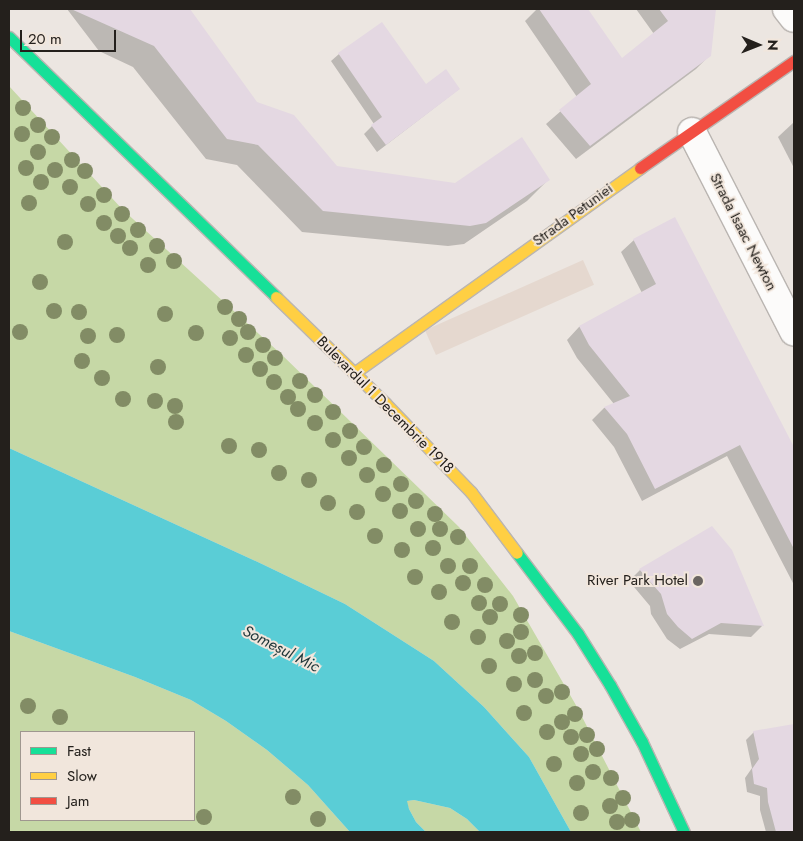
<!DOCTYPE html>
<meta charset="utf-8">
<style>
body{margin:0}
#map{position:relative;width:803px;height:841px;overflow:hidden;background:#ece6e1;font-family:Jost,sans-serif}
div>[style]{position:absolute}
.built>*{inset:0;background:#e5d8cf;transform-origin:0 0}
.green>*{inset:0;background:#c6d8a6}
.water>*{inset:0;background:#5acdd6}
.shadow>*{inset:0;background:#0003}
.building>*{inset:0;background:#e4d8e2}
.roads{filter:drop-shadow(1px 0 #bab5b1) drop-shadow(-1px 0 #bab5b1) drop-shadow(0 1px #bab5b1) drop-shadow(0 -1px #bab5b1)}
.street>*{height:28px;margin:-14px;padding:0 14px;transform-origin:14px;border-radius:14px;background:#fcfbfa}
.fast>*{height:11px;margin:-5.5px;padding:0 5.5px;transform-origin:5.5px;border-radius:5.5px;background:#16e098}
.slow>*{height:11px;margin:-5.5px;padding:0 5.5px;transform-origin:5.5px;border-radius:5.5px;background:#ffcf43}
.jam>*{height:11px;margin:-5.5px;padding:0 5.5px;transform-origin:5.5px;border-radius:5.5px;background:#f24e42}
.trees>*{width:16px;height:16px;margin:-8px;border-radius:50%;background:#828c65}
.dots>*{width:14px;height:14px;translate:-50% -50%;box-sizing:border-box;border:2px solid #f1e6dc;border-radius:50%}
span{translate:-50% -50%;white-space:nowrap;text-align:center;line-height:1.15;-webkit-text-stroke:4px #f1e6dc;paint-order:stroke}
.street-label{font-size:15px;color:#24201c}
.poi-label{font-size:15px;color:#24201c}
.right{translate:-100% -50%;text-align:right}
.water-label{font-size:16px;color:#1e3639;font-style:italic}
.frame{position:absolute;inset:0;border:10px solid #24201c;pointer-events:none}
.legend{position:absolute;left:20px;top:731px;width:175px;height:90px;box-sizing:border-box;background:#f1e6dc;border:1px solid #9f978f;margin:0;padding:6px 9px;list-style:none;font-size:15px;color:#24201c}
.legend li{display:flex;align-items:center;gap:10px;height:25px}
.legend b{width:25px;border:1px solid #9f978f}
.north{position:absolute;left:733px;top:20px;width:50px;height:50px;-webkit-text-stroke:4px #f1e6dc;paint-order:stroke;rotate:91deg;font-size:14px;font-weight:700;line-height:20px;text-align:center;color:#24201c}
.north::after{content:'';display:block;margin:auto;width:18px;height:22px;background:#24201c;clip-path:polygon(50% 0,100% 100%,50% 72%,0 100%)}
.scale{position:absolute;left:20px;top:30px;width:96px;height:22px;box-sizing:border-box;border:2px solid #24201c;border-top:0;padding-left:6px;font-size:15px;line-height:18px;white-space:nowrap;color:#24201c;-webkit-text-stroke:4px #f1e6dc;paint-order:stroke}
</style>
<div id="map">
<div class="built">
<i style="left:583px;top:260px;width:27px;height:173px;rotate:66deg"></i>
</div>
<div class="green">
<i style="clip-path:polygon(9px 86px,122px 209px,281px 354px,459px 527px,513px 596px,577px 707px,641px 832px,571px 832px,529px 757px,484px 707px,434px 661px,345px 604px,262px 564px,9px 448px)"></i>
<i style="clip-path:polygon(evenodd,9px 631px,135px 677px,191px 700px,226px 721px,267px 750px,308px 785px,350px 832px,9px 832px,9px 631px,21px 732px,194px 732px,194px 820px,21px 820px,21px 732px)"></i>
<i style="clip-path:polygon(414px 800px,450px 808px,467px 819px,480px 832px,426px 832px,416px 822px,409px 809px,406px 801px)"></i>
</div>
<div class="water">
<i style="clip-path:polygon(9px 448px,262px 564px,345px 604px,434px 661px,484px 707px,529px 757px,571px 832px,480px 832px,467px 819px,450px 808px,414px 800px,407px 801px,409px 809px,416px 822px,426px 832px,350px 832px,308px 785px,267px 750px,226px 721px,191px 700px,135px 677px,9px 631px)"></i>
</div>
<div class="shadow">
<i style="clip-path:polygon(67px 9px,189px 9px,256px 103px,336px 167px,455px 184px,548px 180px,527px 201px,464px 244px,448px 246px,302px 232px,237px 165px,206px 159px,133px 67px,99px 51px)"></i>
<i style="clip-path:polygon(537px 9px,586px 9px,622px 60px,654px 34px,636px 9px,715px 9px,710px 55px,696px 69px,576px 159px,546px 124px,577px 97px,525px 21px)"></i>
<i style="clip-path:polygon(339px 54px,425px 86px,459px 89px,377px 152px,364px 134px,374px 124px,331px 61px)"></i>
<i style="clip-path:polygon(794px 122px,794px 168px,778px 137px)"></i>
<i style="clip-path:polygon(674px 219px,794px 450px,794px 585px,727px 456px,642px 501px,614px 447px,592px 420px,604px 408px,614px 404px,577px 358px,567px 340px,579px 327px,642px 293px,621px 252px,634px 240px)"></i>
<i style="clip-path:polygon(731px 551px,762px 626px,751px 637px,709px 634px,680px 649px,667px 639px,651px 614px,650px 606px,629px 581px,640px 570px)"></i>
<i style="clip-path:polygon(793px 725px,794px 832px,766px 832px,760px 810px,760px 796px,747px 792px,745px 778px,752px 768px,746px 740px,754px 732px)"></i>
</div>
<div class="building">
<i style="clip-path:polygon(71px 9px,190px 9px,257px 102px,294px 115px,337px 166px,455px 183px,522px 137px,550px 180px,486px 223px,470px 226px,323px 211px,258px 145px,227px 139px,154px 46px)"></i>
<i style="clip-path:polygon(539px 9px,588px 9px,622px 58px,668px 21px,659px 9px,716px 9px,711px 56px,590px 146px,559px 110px,591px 84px)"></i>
<i style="clip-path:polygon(382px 22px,426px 84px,446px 69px,460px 89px,386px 145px,371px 125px,382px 117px,338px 53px)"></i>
<i style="clip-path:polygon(675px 217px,794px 447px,794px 549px,740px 445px,655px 489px,627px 434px,604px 407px,630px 396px,589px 345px,579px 326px,656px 284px,633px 239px)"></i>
<i style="clip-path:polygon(712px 526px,732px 550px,764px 626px,721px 623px,692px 639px,678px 627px,667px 614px,661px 594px,639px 569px)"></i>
<i style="clip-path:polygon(794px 724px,794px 832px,776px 832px,768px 802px,767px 788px,754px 784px,752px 769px,759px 759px,753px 731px)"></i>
</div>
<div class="roads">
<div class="street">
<i style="left:787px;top:9px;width:11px;rotate:52deg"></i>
<i style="left:692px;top:132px;width:224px;rotate:62.9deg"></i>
</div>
<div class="fast">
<i style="left:9px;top:37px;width:373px;rotate:44.2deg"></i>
<i style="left:517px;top:553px;width:101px;rotate:53deg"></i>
<i style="left:578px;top:634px;width:60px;rotate:57.9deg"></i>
<i style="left:610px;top:685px;width:65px;rotate:60.7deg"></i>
<i style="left:642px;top:742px;width:99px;rotate:65deg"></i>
</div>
<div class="slow">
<i style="left:276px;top:297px;width:152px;rotate:44.2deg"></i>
<i style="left:385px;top:403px;width:124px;rotate:46deg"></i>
<i style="left:471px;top:492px;width:76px;rotate:53deg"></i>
<i style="left:354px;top:373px;width:352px;rotate:-35.6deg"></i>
</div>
<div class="jam">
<i style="left:640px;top:168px;width:188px;rotate:-34.8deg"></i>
</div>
</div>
<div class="trees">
<i style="left:23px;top:108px"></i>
<i style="left:38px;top:125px"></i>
<i style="left:22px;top:134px"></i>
<i style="left:52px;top:137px"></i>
<i style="left:38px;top:152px"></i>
<i style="left:72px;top:160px"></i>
<i style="left:26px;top:168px"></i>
<i style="left:55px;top:170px"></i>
<i style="left:85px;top:171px"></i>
<i style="left:41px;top:182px"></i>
<i style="left:70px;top:187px"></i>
<i style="left:104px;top:195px"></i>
<i style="left:29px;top:203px"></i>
<i style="left:88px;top:204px"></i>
<i style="left:122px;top:214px"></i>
<i style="left:104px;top:223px"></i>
<i style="left:138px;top:230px"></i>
<i style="left:118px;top:236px"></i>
<i style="left:65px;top:242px"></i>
<i style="left:157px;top:246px"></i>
<i style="left:130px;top:248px"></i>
<i style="left:174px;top:261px"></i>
<i style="left:148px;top:265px"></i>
<i style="left:40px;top:282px"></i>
<i style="left:225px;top:307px"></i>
<i style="left:54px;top:311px"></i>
<i style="left:79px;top:312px"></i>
<i style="left:165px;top:314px"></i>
<i style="left:239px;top:319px"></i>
<i style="left:20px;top:332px"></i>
<i style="left:248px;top:332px"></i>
<i style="left:196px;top:333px"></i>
<i style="left:117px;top:335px"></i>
<i style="left:88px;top:336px"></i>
<i style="left:230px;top:338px"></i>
<i style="left:263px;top:345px"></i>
<i style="left:246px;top:355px"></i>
<i style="left:275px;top:358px"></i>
<i style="left:82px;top:361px"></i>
<i style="left:158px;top:367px"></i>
<i style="left:260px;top:369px"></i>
<i style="left:102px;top:378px"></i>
<i style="left:300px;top:381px"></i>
<i style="left:274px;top:382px"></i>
<i style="left:315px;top:395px"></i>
<i style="left:288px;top:397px"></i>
<i style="left:123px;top:399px"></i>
<i style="left:155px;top:401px"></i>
<i style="left:175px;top:406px"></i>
<i style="left:298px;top:409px"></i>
<i style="left:333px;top:412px"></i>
<i style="left:176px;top:422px"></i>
<i style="left:315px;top:423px"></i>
<i style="left:350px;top:431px"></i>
<i style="left:333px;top:440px"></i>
<i style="left:229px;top:446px"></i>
<i style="left:364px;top:447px"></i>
<i style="left:259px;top:450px"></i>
<i style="left:349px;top:458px"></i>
<i style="left:384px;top:465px"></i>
<i style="left:279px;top:473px"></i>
<i style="left:367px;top:475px"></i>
<i style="left:309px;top:480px"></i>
<i style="left:401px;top:484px"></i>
<i style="left:383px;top:494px"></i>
<i style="left:416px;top:501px"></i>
<i style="left:328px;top:503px"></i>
<i style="left:400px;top:511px"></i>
<i style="left:357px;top:512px"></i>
<i style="left:435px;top:514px"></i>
<i style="left:418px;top:529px"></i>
<i style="left:440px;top:529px"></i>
<i style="left:375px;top:536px"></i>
<i style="left:458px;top:537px"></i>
<i style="left:433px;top:548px"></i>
<i style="left:402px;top:550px"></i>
<i style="left:448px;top:566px"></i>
<i style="left:470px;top:566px"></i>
<i style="left:415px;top:577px"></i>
<i style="left:463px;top:583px"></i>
<i style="left:485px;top:585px"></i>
<i style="left:439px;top:592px"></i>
<i style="left:479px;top:603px"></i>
<i style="left:500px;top:604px"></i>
<i style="left:521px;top:615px"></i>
<i style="left:490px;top:617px"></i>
<i style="left:452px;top:622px"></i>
<i style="left:521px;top:632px"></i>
<i style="left:478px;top:637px"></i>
<i style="left:507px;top:641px"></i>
<i style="left:535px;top:653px"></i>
<i style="left:519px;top:656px"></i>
<i style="left:489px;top:666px"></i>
<i style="left:535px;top:680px"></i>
<i style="left:514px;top:684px"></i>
<i style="left:562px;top:692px"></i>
<i style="left:546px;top:696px"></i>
<i style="left:28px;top:706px"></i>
<i style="left:524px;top:713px"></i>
<i style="left:575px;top:714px"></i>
<i style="left:60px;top:717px"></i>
<i style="left:562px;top:722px"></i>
<i style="left:547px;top:732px"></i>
<i style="left:587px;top:735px"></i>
<i style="left:571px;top:737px"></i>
<i style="left:597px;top:749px"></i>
<i style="left:581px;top:754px"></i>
<i style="left:554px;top:764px"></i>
<i style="left:593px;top:772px"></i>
<i style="left:611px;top:778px"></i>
<i style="left:577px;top:783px"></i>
<i style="left:293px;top:797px"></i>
<i style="left:623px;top:798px"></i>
<i style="left:610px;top:806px"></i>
<i style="left:581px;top:813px"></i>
<i style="left:204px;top:817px"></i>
<i style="left:318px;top:819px"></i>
<i style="left:632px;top:820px"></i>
<i style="left:617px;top:822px"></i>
</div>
<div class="dots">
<i style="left:698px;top:581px;background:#6a6561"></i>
</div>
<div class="street-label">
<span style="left:573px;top:215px;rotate:-36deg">Strada Petuniei</span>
<span style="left:743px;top:232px;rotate:63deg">Strada Isaac Newton</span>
<span style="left:385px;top:405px;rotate:45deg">Bulevardul 1 Decembrie 1918</span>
</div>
<div class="poi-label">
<span class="right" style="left:688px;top:581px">River Park Hotel</span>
</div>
<div class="water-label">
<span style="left:281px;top:649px;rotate:27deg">Someșul Mic</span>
</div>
<div class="frame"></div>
<ul class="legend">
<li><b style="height:6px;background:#16e098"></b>Fast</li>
<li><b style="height:6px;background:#ffcf43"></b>Slow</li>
<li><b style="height:6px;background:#f24e42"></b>Jam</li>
</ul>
<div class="north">N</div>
<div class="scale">20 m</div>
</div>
